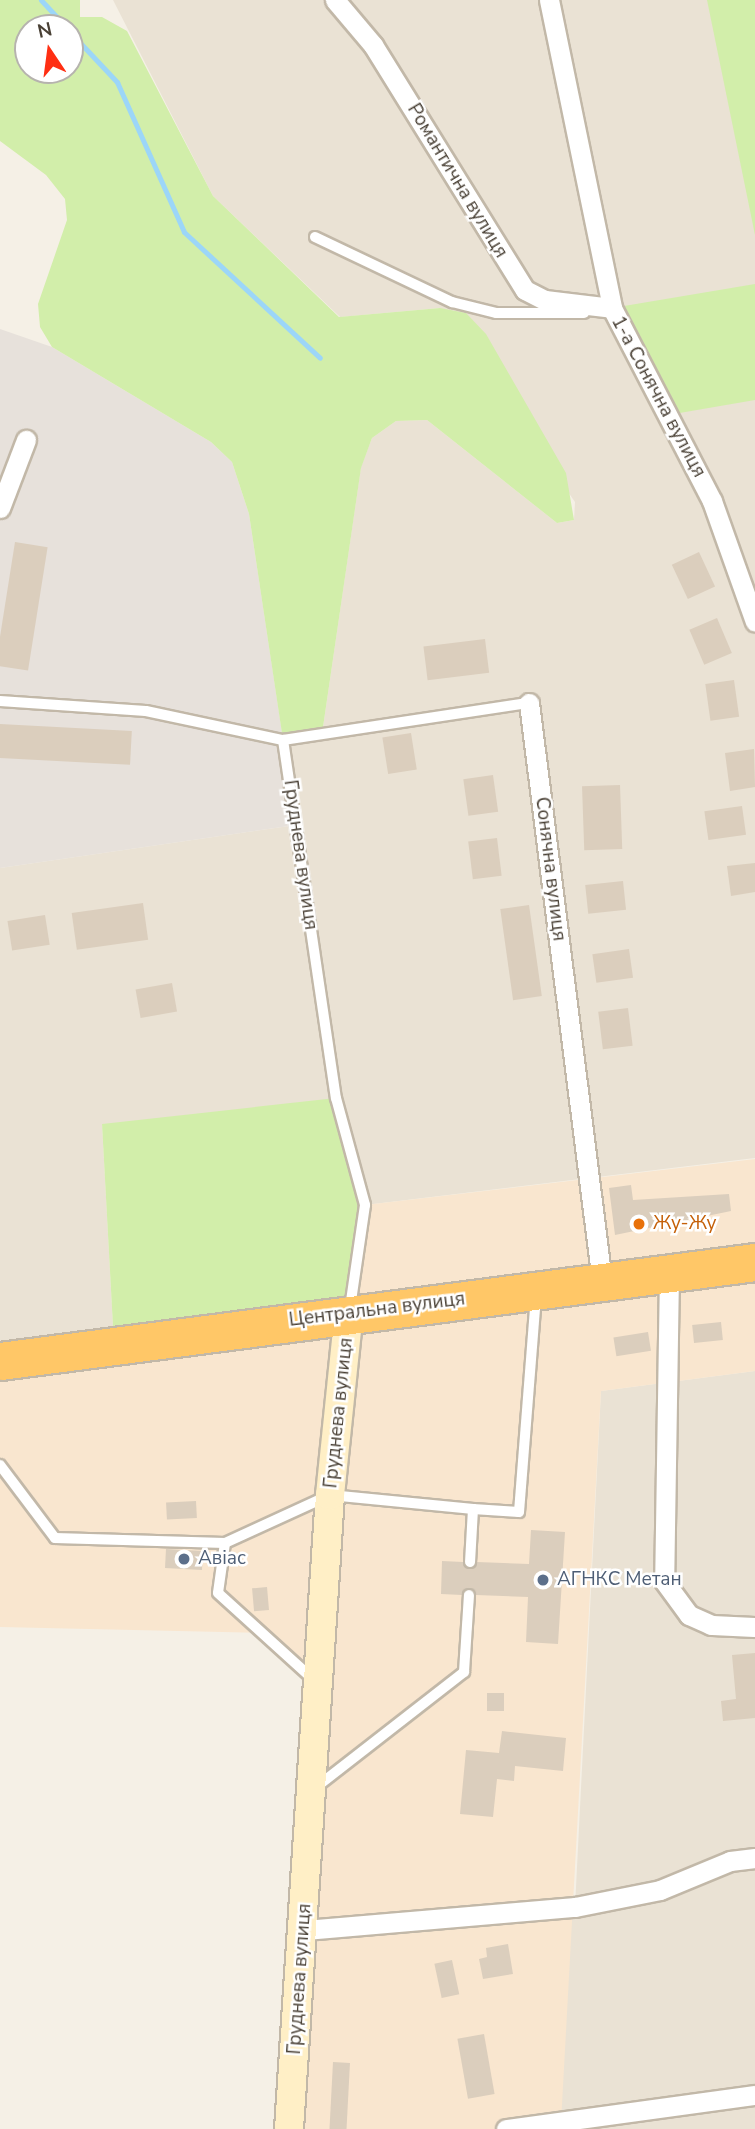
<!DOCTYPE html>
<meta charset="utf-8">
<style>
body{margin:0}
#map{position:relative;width:755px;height:2129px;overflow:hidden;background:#f5f0e6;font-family:"Nunito Sans",sans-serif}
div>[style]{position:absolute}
.residential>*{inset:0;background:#eae2d4}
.commercial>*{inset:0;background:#f9e6cf}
.industrial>*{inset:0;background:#e7e1db}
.green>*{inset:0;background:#d2eeaa}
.stream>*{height:5px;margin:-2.5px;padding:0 2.5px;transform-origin:2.5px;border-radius:2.5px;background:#9cd6f8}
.building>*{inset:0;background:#dbcebd;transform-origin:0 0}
.roads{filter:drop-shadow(2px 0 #c2b8a8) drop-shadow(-2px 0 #c2b8a8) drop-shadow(0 2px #c2b8a8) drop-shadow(0 -2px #c2b8a8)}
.lane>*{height:10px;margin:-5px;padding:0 5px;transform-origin:5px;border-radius:5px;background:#fff}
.street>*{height:19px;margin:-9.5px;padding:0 9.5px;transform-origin:9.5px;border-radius:9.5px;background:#fff}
.secondary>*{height:28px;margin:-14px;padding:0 14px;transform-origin:14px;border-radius:14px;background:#ffefc6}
.highway>*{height:37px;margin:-18.5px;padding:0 18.5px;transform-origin:18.5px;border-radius:18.5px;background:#ffc767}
.dots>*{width:19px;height:19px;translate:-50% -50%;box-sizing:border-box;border:4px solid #fff;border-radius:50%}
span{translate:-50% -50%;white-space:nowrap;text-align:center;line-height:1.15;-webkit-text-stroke:5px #fff;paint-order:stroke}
.street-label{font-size:19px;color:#494035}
.food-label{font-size:19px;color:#c56008}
.left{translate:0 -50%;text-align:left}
.service-label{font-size:19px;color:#4e5e75}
.north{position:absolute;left:14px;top:14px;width:70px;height:70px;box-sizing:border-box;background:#fff;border:2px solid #b6b3ae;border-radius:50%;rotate:347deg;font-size:19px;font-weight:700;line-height:28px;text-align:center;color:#494035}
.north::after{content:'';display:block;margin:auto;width:24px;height:32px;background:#ff2f13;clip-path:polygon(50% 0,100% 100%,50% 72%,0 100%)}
</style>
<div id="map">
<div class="residential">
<i style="clip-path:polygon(113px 0,755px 0,755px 1158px,365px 1205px,102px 1124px,114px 1345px,0 1361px,0 868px,296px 825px,283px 740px,322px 734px,361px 467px,372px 438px,396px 421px,427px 420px,557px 523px,574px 520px,575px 502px,440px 308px,340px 317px,213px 196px)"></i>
<i style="clip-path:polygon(755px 1371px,755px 2129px,506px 2129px,575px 1907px,601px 1391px)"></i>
</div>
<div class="commercial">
<i style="clip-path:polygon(755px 1159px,755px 1371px,601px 1391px,561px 2123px,506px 2129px,289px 2129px,317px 1683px,263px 1633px,0 1627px,0 1361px,349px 1312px,365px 1205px)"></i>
</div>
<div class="industrial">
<i style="clip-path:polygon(0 329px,52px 347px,211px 442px,232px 462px,249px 514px,296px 825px,0 868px)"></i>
</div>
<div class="green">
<i style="clip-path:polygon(evenodd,0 0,80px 0,80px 17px,102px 17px,127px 31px,213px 196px,339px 317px,440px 308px,466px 313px,486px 334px,566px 473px,574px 520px,557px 523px,427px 420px,396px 421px,372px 438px,361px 468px,322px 734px,283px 740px,249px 514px,232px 462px,211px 442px,52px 347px,40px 327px,38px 304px,67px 220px,65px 199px,46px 175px,0 141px,0 0,28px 28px,70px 28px,70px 70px,28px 70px,28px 28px)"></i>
<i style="clip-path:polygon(707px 0,755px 0,755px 235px)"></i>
<i style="clip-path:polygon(755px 284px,755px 400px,668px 415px,612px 308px)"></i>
<i style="clip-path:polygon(336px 1098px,365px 1205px,349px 1312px,114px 1345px,102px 1124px)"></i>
</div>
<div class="stream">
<i style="left:41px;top:0;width:38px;rotate:47deg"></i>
<i style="left:70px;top:32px;width:69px;rotate:46.8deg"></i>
<i style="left:117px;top:82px;width:164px;rotate:65.9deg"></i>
<i style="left:184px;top:232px;width:185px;rotate:42.8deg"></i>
</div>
<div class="building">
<i style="left:15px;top:542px;width:33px;height:125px;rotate:9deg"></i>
<i style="left:699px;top:552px;width:38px;height:30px;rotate:65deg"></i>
<i style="left:717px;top:618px;width:38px;height:30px;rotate:67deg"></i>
<i style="left:485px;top:639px;width:34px;height:62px;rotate:83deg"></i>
<i style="left:734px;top:680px;width:37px;height:29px;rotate:82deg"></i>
<i style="left:0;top:724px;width:132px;height:34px;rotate:3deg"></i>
<i style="left:411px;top:733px;width:37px;height:29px;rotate:81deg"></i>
<i style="clip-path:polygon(754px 749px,755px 787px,730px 791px,725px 753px)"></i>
<i style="left:493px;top:775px;width:37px;height:30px;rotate:82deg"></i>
<i style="left:620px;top:785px;width:64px;height:38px;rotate:88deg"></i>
<i style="left:742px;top:806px;width:29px;height:38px;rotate:82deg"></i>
<i style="left:497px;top:838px;width:38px;height:29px;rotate:83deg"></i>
<i style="clip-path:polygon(755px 863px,755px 892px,731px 896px,727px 866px)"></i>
<i style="left:623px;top:881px;width:29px;height:38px;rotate:84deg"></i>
<i style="left:143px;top:903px;width:37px;height:72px;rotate:82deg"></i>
<i style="left:529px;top:905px;width:92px;height:29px;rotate:82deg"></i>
<i style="left:45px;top:915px;width:30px;height:38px;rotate:81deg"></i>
<i style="left:629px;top:949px;width:29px;height:37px;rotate:82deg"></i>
<i style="left:172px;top:983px;width:29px;height:37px;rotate:80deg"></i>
<i style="left:628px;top:1008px;width:38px;height:30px;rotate:83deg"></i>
<i style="clip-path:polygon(631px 1185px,633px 1200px,729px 1194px,731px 1211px,615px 1235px,609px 1188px)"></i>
<i style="left:721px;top:1322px;width:18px;height:29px;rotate:84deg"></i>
<i style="left:648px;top:1332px;width:19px;height:35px;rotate:81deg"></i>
<i style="left:196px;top:1501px;width:17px;height:30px;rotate:87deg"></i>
<i style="clip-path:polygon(531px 1530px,565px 1532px,558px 1644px,526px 1642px,528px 1597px,476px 1595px,469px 1588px,462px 1595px,441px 1594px,442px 1561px,463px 1562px,470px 1569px,477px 1562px,529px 1564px)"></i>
<i style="left:166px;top:1549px;width:37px;height:19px;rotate:3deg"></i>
<i style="left:267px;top:1587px;width:23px;height:15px;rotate:85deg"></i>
<i style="clip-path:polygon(755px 1653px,755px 1718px,723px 1721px,721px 1701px,736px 1699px,732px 1655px)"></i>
<i style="left:487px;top:1693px;width:17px;height:18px"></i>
<i style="clip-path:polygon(502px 1731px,566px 1738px,563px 1771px,515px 1766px,514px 1781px,497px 1779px,493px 1817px,460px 1814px,466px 1750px,499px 1753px)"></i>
<i style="clip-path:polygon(508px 1944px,513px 1974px,483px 1979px,479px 1959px,487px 1957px,486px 1948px)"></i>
<i style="left:452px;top:1960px;width:35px;height:18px;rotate:78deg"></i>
<i style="left:484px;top:2034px;width:61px;height:27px;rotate:80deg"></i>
<i style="left:333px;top:2062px;width:17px;height:67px;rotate:3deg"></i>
</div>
<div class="roads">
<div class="lane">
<i style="left:315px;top:237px;width:152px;rotate:25.4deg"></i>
<i style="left:452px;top:302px;width:45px;rotate:14deg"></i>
<i style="left:496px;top:313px;width:88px"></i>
<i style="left:0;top:701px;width:146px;rotate:3.9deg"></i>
<i style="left:146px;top:711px;width:140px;rotate:12deg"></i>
<i style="left:283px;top:740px;width:362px;rotate:81.6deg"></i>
<i style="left:336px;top:1098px;width:111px;rotate:74.8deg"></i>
<i style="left:365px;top:1205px;width:104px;rotate:98.3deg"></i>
<i style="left:283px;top:740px;width:249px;rotate:-8.6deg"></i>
<i style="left:0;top:1465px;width:91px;rotate:53deg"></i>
<i style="left:55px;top:1538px;width:170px;rotate:1.7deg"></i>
<i style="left:225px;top:1543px;width:115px;rotate:-24.6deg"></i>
<i style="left:330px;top:1495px;width:144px;rotate:5.6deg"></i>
<i style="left:473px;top:1509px;width:53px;rotate:93.2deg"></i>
<i style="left:473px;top:1509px;width:46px;rotate:3.7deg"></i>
<i style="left:519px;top:1512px;width:217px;rotate:-85.5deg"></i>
<i style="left:225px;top:1543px;width:50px;rotate:98deg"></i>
<i style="left:218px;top:1593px;width:128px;rotate:42.2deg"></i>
<i style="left:315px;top:1788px;width:189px;rotate:-37.9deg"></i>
<i style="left:464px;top:1672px;width:77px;rotate:-86.3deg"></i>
</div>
<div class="street">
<i style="left:335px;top:0;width:59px;rotate:49.8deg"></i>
<i style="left:373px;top:45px;width:288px;rotate:58.2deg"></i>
<i style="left:525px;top:290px;width:22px;rotate:27deg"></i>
<i style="left:545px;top:300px;width:67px;rotate:6.8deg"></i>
<i style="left:549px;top:0;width:314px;rotate:78.4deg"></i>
<i style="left:612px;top:308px;width:217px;rotate:62.6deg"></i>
<i style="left:712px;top:501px;width:128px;rotate:70.4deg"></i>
<i style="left:0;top:508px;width:73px;rotate:-69.1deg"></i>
<i style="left:529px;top:703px;width:584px;rotate:82.81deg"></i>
<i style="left:669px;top:1273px;width:308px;rotate:90.9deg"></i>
<i style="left:664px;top:1581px;width:42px;rotate:53.7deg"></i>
<i style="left:689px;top:1615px;width:24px;rotate:24deg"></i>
<i style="left:711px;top:1625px;width:44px;rotate:2.6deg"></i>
<i style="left:305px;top:1930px;width:271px;rotate:-4.9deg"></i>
<i style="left:575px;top:1907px;width:87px;rotate:-11.3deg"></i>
<i style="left:660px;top:1890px;width:76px;rotate:-22.5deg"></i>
<i style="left:730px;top:1861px;width:25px;rotate:-7deg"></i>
<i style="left:506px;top:2129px;width:251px;rotate:-7.8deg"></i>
</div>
<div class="secondary">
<i style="left:289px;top:2129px;width:635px;rotate:-86.3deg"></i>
<i style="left:330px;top:1495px;width:184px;rotate:-84.1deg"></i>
</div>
<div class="highway">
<i style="left:0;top:1361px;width:761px;rotate:-7.47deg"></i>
</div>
</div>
<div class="dots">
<i style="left:639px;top:1224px;background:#e8710a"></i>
<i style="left:184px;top:1559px;background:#5c6f8a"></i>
<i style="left:543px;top:1580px;background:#5c6f8a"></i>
</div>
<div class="street-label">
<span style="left:457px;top:181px;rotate:59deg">Романтична вулиця</span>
<span style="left:658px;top:397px;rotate:62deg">1-а Сонячна вулиця</span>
<span style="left:300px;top:855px;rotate:82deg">Груднева вулиця</span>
<span style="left:550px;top:869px;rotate:83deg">Сонячна вулиця</span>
<span style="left:377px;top:1310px;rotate:-7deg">Центральна вулиця</span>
<span style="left:339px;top:1413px;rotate:-84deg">Груднева вулиця</span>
<span style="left:300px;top:1979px;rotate:-86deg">Груднева вулиця</span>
</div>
<div class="food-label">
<span class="left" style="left:653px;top:1224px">Жу-Жу</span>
</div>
<div class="service-label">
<span class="left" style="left:198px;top:1559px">Авіас</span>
<span class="left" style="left:557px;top:1580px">АГНКС Метан</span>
</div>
<div class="north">N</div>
</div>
